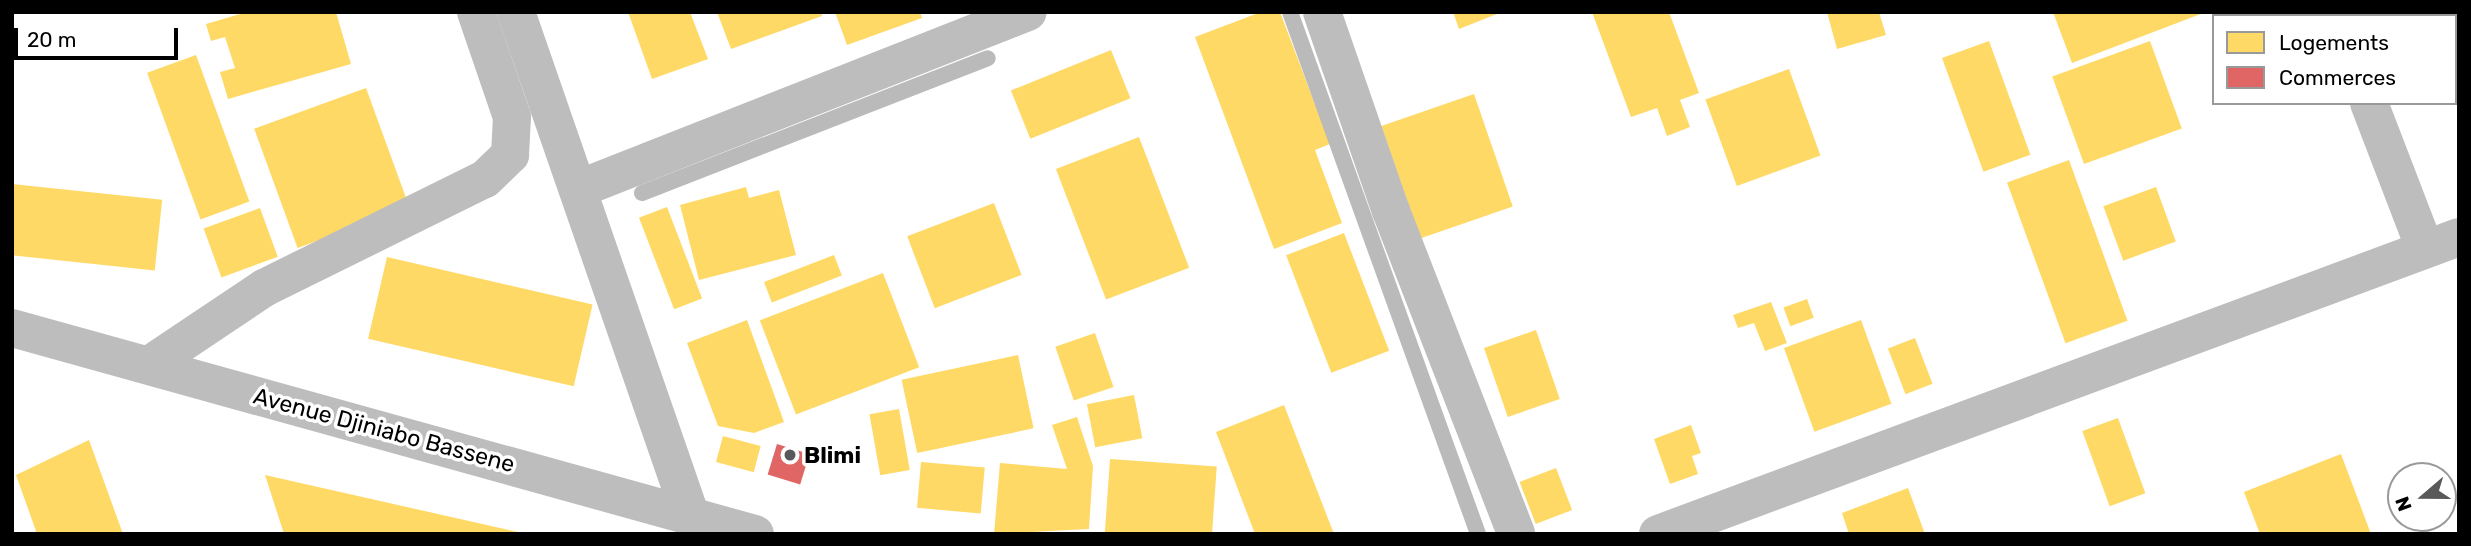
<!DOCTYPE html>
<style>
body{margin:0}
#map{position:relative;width:2471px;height:546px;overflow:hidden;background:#fff;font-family:Rubik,sans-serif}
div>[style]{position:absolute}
.homes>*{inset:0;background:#ffd966;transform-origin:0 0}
.shops>*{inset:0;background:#e06666;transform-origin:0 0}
.stream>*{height:16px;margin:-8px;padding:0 8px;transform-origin:8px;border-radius:8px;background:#bababa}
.minor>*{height:38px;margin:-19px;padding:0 19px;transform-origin:19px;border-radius:19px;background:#bdbdbd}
.major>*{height:38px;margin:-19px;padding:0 19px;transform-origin:19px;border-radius:19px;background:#bdbdbd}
.dots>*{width:19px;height:19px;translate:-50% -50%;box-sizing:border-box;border:4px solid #fff;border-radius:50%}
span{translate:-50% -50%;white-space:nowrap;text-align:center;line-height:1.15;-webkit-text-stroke:7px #fff;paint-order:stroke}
.street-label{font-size:23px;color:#000}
.poi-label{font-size:23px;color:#000;font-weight:700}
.left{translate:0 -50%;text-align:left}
.frame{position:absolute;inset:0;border:14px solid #000;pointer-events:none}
.legend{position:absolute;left:2212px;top:14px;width:245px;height:91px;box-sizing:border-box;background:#fff;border:2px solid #999;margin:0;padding:9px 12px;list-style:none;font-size:21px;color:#000}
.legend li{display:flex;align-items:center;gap:14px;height:35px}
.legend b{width:35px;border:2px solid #999}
.north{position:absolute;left:2387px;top:462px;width:70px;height:70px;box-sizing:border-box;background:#fff;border:2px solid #999;border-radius:50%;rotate:250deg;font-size:19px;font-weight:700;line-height:28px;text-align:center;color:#000}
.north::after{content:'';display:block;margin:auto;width:24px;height:32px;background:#595959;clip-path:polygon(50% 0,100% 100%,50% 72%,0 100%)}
.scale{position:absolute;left:14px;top:28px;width:164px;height:32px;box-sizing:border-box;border:4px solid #000;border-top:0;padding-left:9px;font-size:21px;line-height:24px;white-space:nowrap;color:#000;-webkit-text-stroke:5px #fff;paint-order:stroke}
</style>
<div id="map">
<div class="homes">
<i style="clip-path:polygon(247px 12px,336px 12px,351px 64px,228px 99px,220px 72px,235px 68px,225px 37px,211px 41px,206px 24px)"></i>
<i style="clip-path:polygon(628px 12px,690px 12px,708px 59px,652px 79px)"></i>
<i style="clip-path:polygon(717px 12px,821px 12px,822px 16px,731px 49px)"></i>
<i style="clip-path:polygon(835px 12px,920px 12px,922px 18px,847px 45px)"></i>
<i style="clip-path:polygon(1261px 12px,1280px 12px,1330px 144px,1315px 150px,1342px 223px,1274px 249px,1195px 37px)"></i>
<i style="clip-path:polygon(1453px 12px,1502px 12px,1459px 29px)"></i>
<i style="clip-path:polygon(1592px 12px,1669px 12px,1699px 93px,1680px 100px,1690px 127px,1667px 136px,1657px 108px,1631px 117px)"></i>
<i style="clip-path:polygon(1827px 12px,1879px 12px,1886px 35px,1837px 49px)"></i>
<i style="clip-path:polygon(2053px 12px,2206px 12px,2072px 63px)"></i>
<i style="left:1989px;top:41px;width:121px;height:50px;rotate:70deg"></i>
<i style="left:2150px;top:41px;width:93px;height:104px;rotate:70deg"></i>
<i style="left:1111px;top:50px;width:52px;height:108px;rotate:68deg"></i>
<i style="left:196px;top:55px;width:156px;height:52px;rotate:70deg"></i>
<i style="left:1789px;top:69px;width:92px;height:89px;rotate:70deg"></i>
<i style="left:366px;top:88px;width:127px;height:119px;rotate:70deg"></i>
<i style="left:1474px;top:94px;width:119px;height:98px;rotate:71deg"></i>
<i style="left:1139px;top:137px;width:140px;height:89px;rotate:69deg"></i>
<i style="left:2069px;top:160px;width:171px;height:66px;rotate:70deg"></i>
<i style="left:12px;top:184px;width:151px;height:71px;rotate:6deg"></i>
<i style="clip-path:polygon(746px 187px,749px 198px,779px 190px,796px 255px,699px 280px,680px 205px)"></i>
<i style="left:2156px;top:187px;width:58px;height:56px;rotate:70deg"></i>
<i style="left:994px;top:203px;width:77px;height:93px;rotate:69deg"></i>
<i style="left:667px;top:207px;width:98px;height:30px;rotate:69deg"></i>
<i style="left:260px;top:208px;width:52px;height:60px;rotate:70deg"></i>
<i style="left:1344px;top:233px;width:126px;height:62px;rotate:69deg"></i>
<i style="left:834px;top:255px;width:22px;height:75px;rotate:69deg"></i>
<i style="left:387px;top:257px;width:211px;height:84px;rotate:13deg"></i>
<i style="left:883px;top:273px;width:101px;height:132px;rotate:69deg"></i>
<i style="left:1807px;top:299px;width:20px;height:25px;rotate:70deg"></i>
<i style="clip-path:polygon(1771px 302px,1787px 343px,1765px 351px,1754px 323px,1738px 328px,1733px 315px)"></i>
<i style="clip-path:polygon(747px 320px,784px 422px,754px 433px,718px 426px,687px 343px)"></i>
<i style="left:1861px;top:320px;width:89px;height:82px;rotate:70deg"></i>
<i style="left:1536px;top:330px;width:73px;height:55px;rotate:71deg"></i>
<i style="left:1095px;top:333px;width:57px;height:42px;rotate:71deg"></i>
<i style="left:1915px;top:338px;width:49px;height:29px;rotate:69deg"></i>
<i style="left:1018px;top:355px;width:75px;height:119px;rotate:78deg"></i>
<i style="left:1134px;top:395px;width:44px;height:48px;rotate:79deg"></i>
<i style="clip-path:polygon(1284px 405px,1334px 534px,1255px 534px,1216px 432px)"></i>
<i style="left:899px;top:409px;width:62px;height:30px;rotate:80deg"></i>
<i style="clip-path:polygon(1077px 417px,1093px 466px,1089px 529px,994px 534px,1000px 463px,1067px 469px,1052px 425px)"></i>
<i style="left:2118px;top:418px;width:80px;height:38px;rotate:70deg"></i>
<i style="clip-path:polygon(1691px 425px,1701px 453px,1692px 456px,1698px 474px,1670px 484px,1654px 439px)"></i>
<i style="left:723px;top:436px;width:39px;height:27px;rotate:15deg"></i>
<i style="clip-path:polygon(89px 440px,123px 534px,37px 534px,16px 475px)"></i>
<i style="clip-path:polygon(2341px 454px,2371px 534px,2260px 534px,2244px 492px)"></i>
<i style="left:1110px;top:459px;width:107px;height:75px;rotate:4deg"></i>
<i style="left:921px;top:462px;width:64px;height:46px;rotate:5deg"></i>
<i style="left:1556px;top:468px;width:45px;height:39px;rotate:69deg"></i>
<i style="clip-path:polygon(265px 475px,522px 533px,522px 534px,284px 534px)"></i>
<i style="clip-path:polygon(1908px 488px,1925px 534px,1849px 534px,1842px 513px)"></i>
</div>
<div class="shops">
<i style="left:777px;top:444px;width:34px;height:32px;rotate:17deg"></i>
</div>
<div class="stream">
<i style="left:1290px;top:12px;width:555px;rotate:70.19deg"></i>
<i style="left:642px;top:193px;width:371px;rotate:-21.3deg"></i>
</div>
<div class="minor">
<i style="left:516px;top:12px;width:552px;rotate:70.88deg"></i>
<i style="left:1322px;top:12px;width:211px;rotate:70.9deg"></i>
<i style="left:1391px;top:211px;width:346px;rotate:68.8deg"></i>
<i style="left:2334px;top:12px;width:4px;rotate:76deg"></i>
<i style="left:2369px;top:103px;width:156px;rotate:69deg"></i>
<i style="left:581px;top:188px;width:480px;rotate:-21.5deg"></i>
<i style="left:149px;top:365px;width:138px;rotate:-33.8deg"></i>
<i style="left:264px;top:288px;width:246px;rotate:-26.3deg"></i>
<i style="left:485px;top:179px;width:35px;rotate:-44deg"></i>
<i style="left:510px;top:155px;width:38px;rotate:-87deg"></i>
<i style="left:512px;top:117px;width:111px;rotate:-108.9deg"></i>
<i style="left:1658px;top:534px;width:854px;rotate:-20.34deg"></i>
</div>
<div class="major">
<i style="left:12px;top:328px;width:771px;rotate:15.5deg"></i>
</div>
<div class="dots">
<i style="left:790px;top:455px;background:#595959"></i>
</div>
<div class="street-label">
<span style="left:384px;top:430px;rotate:15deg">Avenue Djiniabo Bassene</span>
</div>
<div class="poi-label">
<span class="left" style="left:804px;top:455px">Blimi</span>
</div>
<div class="frame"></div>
<ul class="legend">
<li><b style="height:19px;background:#ffd966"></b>Logements</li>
<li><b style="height:19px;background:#e06666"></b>Commerces</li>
</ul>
<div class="north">N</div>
<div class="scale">20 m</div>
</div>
